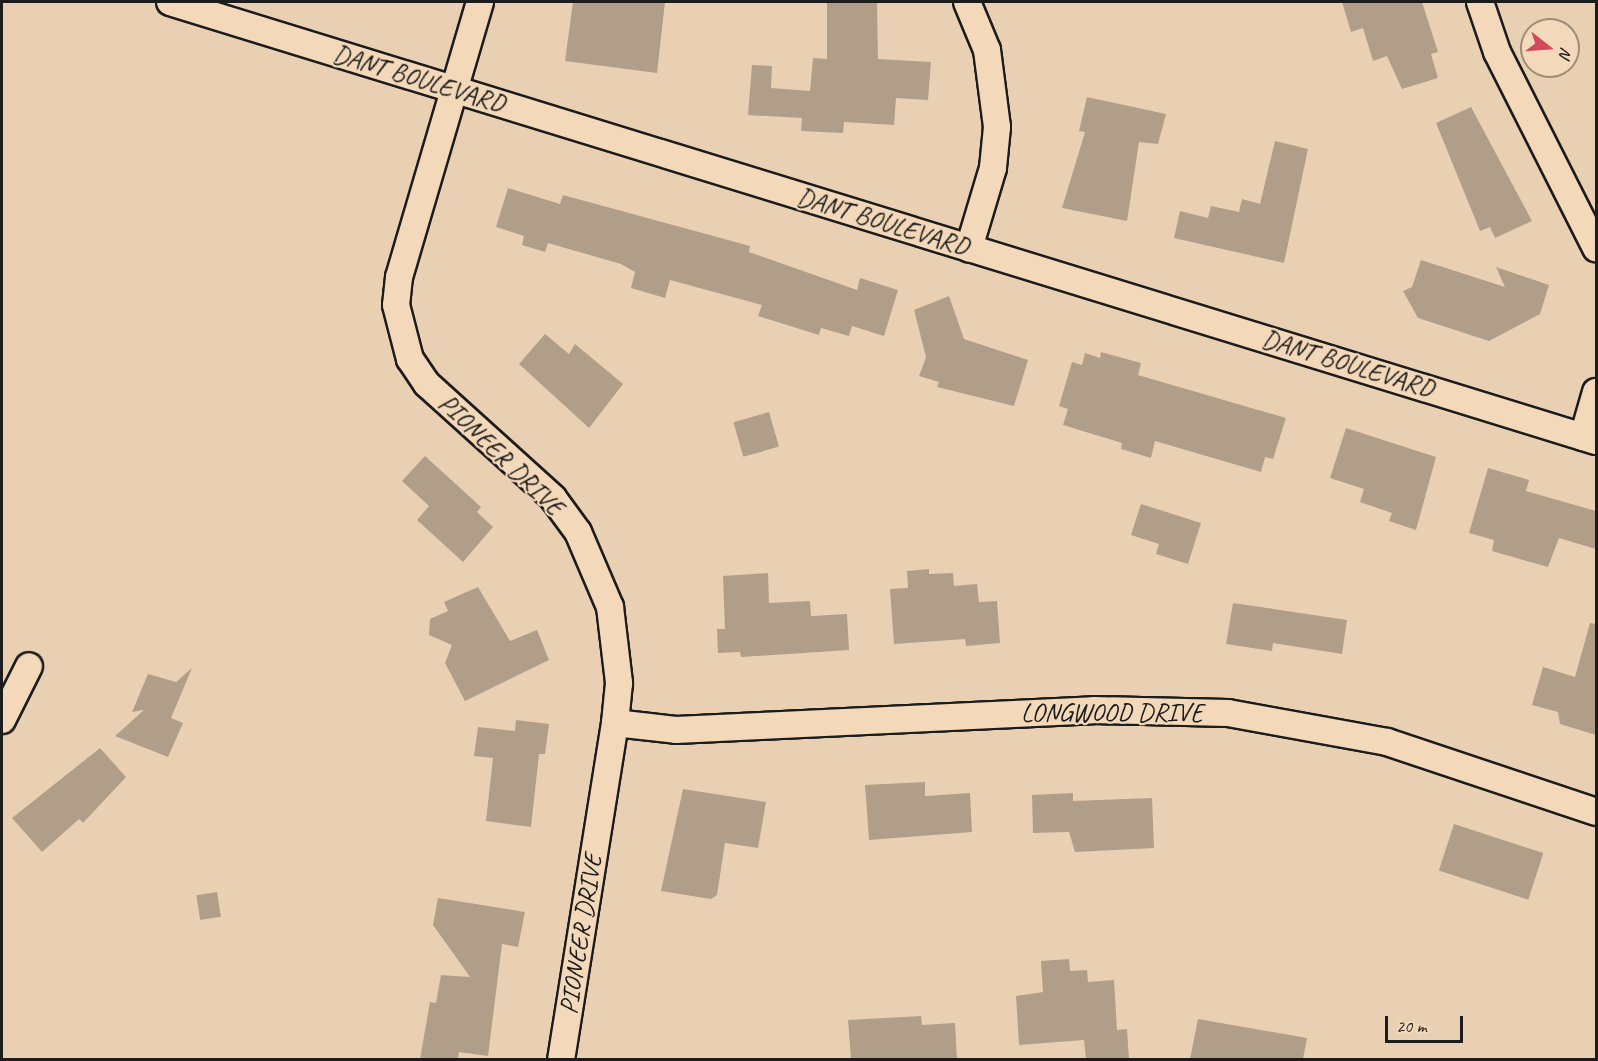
<!DOCTYPE html>
<style>
body{margin:0}
#map{position:relative;width:1598px;height:1061px;overflow:hidden;background:#ead0b3;font-family:Caveat,sans-serif}
div>[style]{position:absolute}
.building>*{inset:0;background:#b19e89;transform-origin:0 0}
.roads{filter:drop-shadow(2px 0 #1c1c1c) drop-shadow(-2px 0 #1c1c1c) drop-shadow(0 2px #1c1c1c) drop-shadow(0 -2px #1c1c1c)}
.minor>*{height:26px;margin:-13px;padding:0 13px;transform-origin:13px;border-radius:13px;background:#f3d8b9}
span{translate:-50% -50%;white-space:nowrap;text-align:center;line-height:1.15;-webkit-text-stroke:4.5px #f3d8b9;paint-order:stroke}
.street-label{font-size:26px;color:#1c1c1c}
.frame{position:absolute;inset:0;border:3px solid #1c1c1c;pointer-events:none}
.north{position:absolute;left:1520px;top:18px;width:60px;height:60px;box-sizing:border-box;background:#f3d8b9;border:2px solid #9d8d7a;border-radius:50%;rotate:107deg;font-size:16px;font-weight:700;line-height:24px;text-align:center;color:#1c1c1c}
.north::after{content:'';display:block;margin:auto;width:21px;height:27px;background:#d1495b;clip-path:polygon(50% 0,100% 100%,50% 72%,0 100%)}
.scale{position:absolute;left:1385px;top:1016px;width:78px;height:27px;box-sizing:border-box;border:3px solid #1c1c1c;border-top:0;padding-left:8px;font-size:18px;line-height:21px;white-space:nowrap;color:#1c1c1c;-webkit-text-stroke:4px #f3d8b9;paint-order:stroke}
</style>
<div id="map">
<div class="building">
<i style="clip-path:polygon(573px 2px,665px 2px,657px 73px,565px 61px)"></i>
<i style="clip-path:polygon(827px 2px,877px 2px,878px 59px,931px 62px,928px 100px,896px 98px,894px 125px,844px 122px,843px 133px,801px 131px,802px 118px,748px 115px,752px 65px,772px 66px,771px 88px,810px 91px,813px 58px,827px 59px)"></i>
<i style="clip-path:polygon(1342px 2px,1422px 2px,1438px 52px,1431px 54px,1438px 78px,1402px 89px,1387px 56px,1373px 61px,1363px 28px,1351px 32px)"></i>
<i style="clip-path:polygon(1087px 97px,1166px 114px,1158px 144px,1139px 142px,1127px 221px,1062px 208px,1085px 132px,1079px 131px)"></i>
<i style="clip-path:polygon(1471px 107px,1532px 221px,1495px 238px,1490px 227px,1480px 231px,1436px 123px)"></i>
<i style="clip-path:polygon(1275px 141px,1308px 149px,1284px 263px,1174px 238px,1180px 211px,1208px 218px,1211px 206px,1239px 212px,1242px 199px,1260px 204px)"></i>
<i style="clip-path:polygon(508px 188px,560px 204px,563px 195px,750px 246px,749px 252px,857px 290px,860px 278px,898px 290px,884px 336px,852px 326px,849px 336px,821px 328px,819px 335px,758px 316px,762px 305px,670px 280px,665px 298px,631px 288px,635px 272px,621px 264px,548px 243px,545px 252px,522px 245px,524px 236px,496px 227px)"></i>
<i style="clip-path:polygon(1421px 260px,1505px 287px,1496px 267px,1549px 285px,1540px 314px,1489px 341px,1418px 318px,1403px 291px,1412px 287px)"></i>
<i style="clip-path:polygon(949px 296px,964px 339px,1028px 360px,1014px 406px,937px 387px,939px 382px,919px 376px,926px 357px,914px 310px)"></i>
<i style="clip-path:polygon(545px 334px,569px 354px,575px 344px,623px 384px,589px 428px,519px 364px)"></i>
<i style="clip-path:polygon(1101px 352px,1141px 363px,1138px 375px,1286px 418px,1273px 459px,1265px 457px,1261px 472px,1155px 441px,1151px 458px,1121px 449px,1122px 443px,1063px 425px,1068px 409px,1059px 406px,1072px 362px,1082px 365px,1085px 353px,1100px 358px)"></i>
<i style="left:769px;top:412px;width:36px;height:37px;rotate:74deg"></i>
<i style="clip-path:polygon(1346px 428px,1436px 457px,1416px 530px,1389px 521px,1392px 513px,1360px 502px,1364px 489px,1330px 478px)"></i>
<i style="clip-path:polygon(425px 456px,481px 507px,477px 512px,493px 527px,463px 562px,417px 520px,429px 506px,402px 481px)"></i>
<i style="clip-path:polygon(1488px 468px,1529px 480px,1526px 491px,1596px 511px,1596px 549px,1559px 538px,1548px 567px,1492px 551px,1494px 540px,1469px 533px)"></i>
<i style="clip-path:polygon(1141px 504px,1201px 523px,1188px 564px,1156px 554px,1159px 544px,1131px 535px)"></i>
<i style="clip-path:polygon(929px 569px,929px 574px,953px 573px,954px 586px,977px 584px,979px 602px,997px 601px,1000px 643px,966px 646px,965px 639px,894px 644px,890px 589px,908px 588px,907px 571px)"></i>
<i style="clip-path:polygon(768px 573px,769px 603px,810px 601px,811px 616px,847px 614px,849px 650px,741px 657px,740px 652px,718px 653px,717px 629px,725px 629px,723px 576px)"></i>
<i style="clip-path:polygon(478px 587px,510px 641px,537px 630px,549px 660px,465px 701px,445px 663px,452px 645px,429px 635px,430px 619px,448px 611px,444px 602px)"></i>
<i style="clip-path:polygon(1233px 603px,1347px 620px,1342px 654px,1273px 643px,1272px 651px,1226px 644px)"></i>
<i style="clip-path:polygon(1590px 623px,1596px 624px,1596px 735px,1560px 724px,1558px 712px,1532px 705px,1543px 667px,1575px 677px)"></i>
<i style="clip-path:polygon(192px 668px,171px 718px,183px 723px,168px 757px,115px 736px,144px 710px,132px 712px,148px 674px,176px 682px)"></i>
<i style="clip-path:polygon(516px 720px,549px 724px,545px 754px,539px 754px,531px 827px,486px 821px,493px 758px,474px 756px,478px 727px,515px 731px)"></i>
<i style="clip-path:polygon(100px 748px,126px 777px,83px 823px,79px 819px,42px 852px,12px 818px)"></i>
<i style="clip-path:polygon(925px 782px,925px 796px,970px 793px,972px 832px,869px 840px,865px 785px)"></i>
<i style="clip-path:polygon(683px 789px,766px 802px,758px 848px,725px 843px,717px 895px,711px 899px,661px 891px)"></i>
<i style="clip-path:polygon(1073px 793px,1073px 801px,1152px 798px,1154px 848px,1075px 852px,1069px 832px,1033px 833px,1032px 795px)"></i>
<i style="left:1454px;top:824px;width:94px;height:49px;rotate:18deg"></i>
<i style="left:217px;top:892px;width:25px;height:21px;rotate:81deg"></i>
<i style="clip-path:polygon(438px 898px,525px 912px,518px 947px,502px 944px,488px 1056px,459px 1052px,458px 1059px,420px 1059px,430px 1002px,436px 1003px,441px 975px,470px 977px,433px 925px)"></i>
<i style="clip-path:polygon(1069px 959px,1070px 971px,1087px 970px,1088px 982px,1114px 980px,1117px 1030px,1127px 1029px,1129px 1059px,1086px 1059px,1084px 1040px,1019px 1045px,1016px 996px,1043px 992px,1041px 961px)"></i>
<i style="clip-path:polygon(921px 1016px,922px 1025px,955px 1023px,957px 1059px,851px 1059px,848px 1020px)"></i>
<i style="clip-path:polygon(1198px 1019px,1307px 1038px,1303px 1059px,1190px 1059px)"></i>
</div>
<div class="roads">
<div class="minor">
<i style="left:170px;top:2px;width:1492px;rotate:17.11deg"></i>
<i style="left:480px;top:2px;width:287px;rotate:106.4deg"></i>
<i style="left:399px;top:277px;width:28px;rotate:96deg"></i>
<i style="left:396px;top:305px;width:56px;rotate:75.5deg"></i>
<i style="left:410px;top:359px;width:30px;rotate:56deg"></i>
<i style="left:427px;top:384px;width:170px;rotate:42.1deg"></i>
<i style="left:553px;top:498px;width:42px;rotate:53.7deg"></i>
<i style="left:578px;top:532px;width:82px;rotate:66.9deg"></i>
<i style="left:610px;top:607px;width:77px;rotate:83.2deg"></i>
<i style="left:619px;top:683px;width:40px;rotate:95.7deg"></i>
<i style="left:615px;top:723px;width:341px;rotate:99.1deg"></i>
<i style="left:967px;top:2px;width:52px;rotate:67.4deg"></i>
<i style="left:987px;top:50px;width:78px;rotate:82.6deg"></i>
<i style="left:997px;top:127px;width:41px;rotate:95.6deg"></i>
<i style="left:993px;top:168px;width:84px;rotate:106.7deg"></i>
<i style="left:1480px;top:2px;width:53px;rotate:71.2deg"></i>
<i style="left:1497px;top:52px;width:220px;rotate:63.2deg"></i>
<i style="left:1583px;top:437px;width:47px;rotate:-73.9deg"></i>
<i style="left:2px;top:720px;width:60px;rotate:-63.4deg"></i>
<i style="left:615px;top:723px;width:61px;rotate:6.5deg"></i>
<i style="left:676px;top:730px;width:418px;rotate:-2.7deg"></i>
<i style="left:1094px;top:710px;width:134px;rotate:1.3deg"></i>
<i style="left:1228px;top:713px;width:162px;rotate:10.3deg"></i>
<i style="left:1387px;top:742px;width:220px;rotate:18.5deg"></i>
</div>
</div>
<div class="street-label">
<span style="left:419px;top:79px;rotate:17deg">DANT BOULEVARD</span>
<span style="left:883px;top:222px;rotate:17deg">DANT BOULEVARD</span>
<span style="left:1348px;top:364px;rotate:17deg">DANT BOULEVARD</span>
<span style="left:501px;top:455px;rotate:44deg">PIONEER DRIVE</span>
<span style="left:1112px;top:713px">LONGWOOD DRIVE</span>
<span style="left:581px;top:934px;rotate:-81deg">PIONEER DRIVE</span>
</div>
<div class="frame"></div>
<div class="north">N</div>
<div class="scale">20 m</div>
</div>
